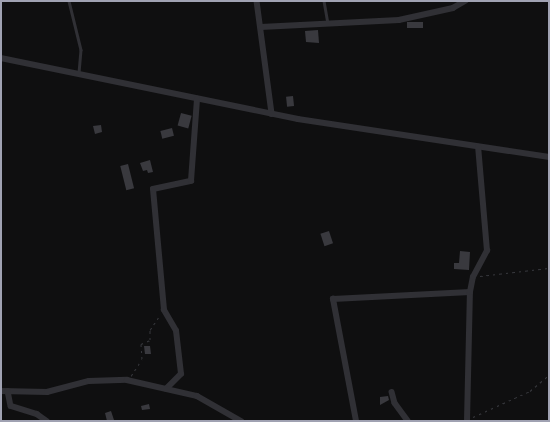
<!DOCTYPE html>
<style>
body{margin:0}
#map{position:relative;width:550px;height:422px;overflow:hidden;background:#0f0f10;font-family:"Titillium Web",sans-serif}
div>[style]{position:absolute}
.building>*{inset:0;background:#39393e;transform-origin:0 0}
.path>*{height:1px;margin-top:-0.5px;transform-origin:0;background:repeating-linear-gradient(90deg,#36373c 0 2.5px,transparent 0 6.5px)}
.lane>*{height:2.5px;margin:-1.25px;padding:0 1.25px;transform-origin:1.25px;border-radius:1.25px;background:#303035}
.street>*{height:5.5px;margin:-2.75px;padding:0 2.75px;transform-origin:2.75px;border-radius:2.75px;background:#303035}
span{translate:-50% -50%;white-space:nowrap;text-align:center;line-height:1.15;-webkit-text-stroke:5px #0a0a0b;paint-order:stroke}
.frame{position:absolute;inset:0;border:2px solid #a0a2b2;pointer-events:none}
</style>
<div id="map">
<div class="building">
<i style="left:407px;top:22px;width:16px;height:6px"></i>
<i style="clip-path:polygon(318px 30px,319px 43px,306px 42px,305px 31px)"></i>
<i style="left:293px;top:96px;width:10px;height:7px;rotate:84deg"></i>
<i style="left:181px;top:113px;width:11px;height:13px;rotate:15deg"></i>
<i style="clip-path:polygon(101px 125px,102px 132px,95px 134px,93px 126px)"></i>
<i style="left:172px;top:128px;width:8px;height:12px;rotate:76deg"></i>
<i style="clip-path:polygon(150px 160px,153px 172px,148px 173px,147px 170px,143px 171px,140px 163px)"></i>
<i style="left:128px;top:164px;width:25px;height:8px;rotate:76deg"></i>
<i style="left:329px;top:231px;width:13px;height:9px;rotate:72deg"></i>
<i style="clip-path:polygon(460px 251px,470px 252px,469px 270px,454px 269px,454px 263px,459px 263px)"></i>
<i style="clip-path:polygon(144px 346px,150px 346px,151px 354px,145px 354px)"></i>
<i style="clip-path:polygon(388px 396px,389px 400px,380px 405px,380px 397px)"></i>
<i style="clip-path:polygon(149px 404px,150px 409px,142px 410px,141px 406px)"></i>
<i style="clip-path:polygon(111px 411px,114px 420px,107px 421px,105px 413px)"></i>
</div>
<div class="path">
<i style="left:480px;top:276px;width:69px;rotate:-6.6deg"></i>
<i style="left:131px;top:376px;width:20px;rotate:-57deg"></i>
<i style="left:142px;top:359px;width:15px;rotate:-94deg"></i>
<i style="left:141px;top:344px;width:10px;rotate:-24deg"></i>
<i style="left:150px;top:340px;width:10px;rotate:-90deg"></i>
<i style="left:150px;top:330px;width:18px;rotate:-56deg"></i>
<i style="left:473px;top:417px;width:63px;rotate:-24.5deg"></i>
<i style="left:530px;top:391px;width:25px;rotate:-40deg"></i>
</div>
<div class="lane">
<i style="left:69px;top:1px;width:50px;rotate:76.2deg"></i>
<i style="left:81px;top:50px;width:23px;rotate:95deg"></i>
<i style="left:324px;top:1px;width:22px;rotate:80deg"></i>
</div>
<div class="street">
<i style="left:257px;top:1px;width:114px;rotate:82.4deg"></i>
<i style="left:261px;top:27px;width:138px;rotate:-2.9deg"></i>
<i style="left:399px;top:20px;width:55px;rotate:-12.5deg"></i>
<i style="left:453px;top:8px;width:14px;rotate:-30deg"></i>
<i style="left:1px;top:58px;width:303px;rotate:11.6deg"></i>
<i style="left:298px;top:119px;width:254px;rotate:8.6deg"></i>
<i style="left:166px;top:389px;width:21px;rotate:-45deg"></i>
<i style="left:181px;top:374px;width:43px;rotate:-96.6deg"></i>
<i style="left:176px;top:331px;width:24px;rotate:-120deg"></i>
<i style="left:164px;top:310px;width:121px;rotate:-95.2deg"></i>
<i style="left:153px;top:189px;width:39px;rotate:-12deg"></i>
<i style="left:191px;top:181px;width:82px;rotate:-85.8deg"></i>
<i style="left:1px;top:391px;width:46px;rotate:1.2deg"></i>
<i style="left:47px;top:392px;width:43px;rotate:-14.7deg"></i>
<i style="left:89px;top:381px;width:38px;rotate:-2deg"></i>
<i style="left:127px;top:380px;width:72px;rotate:12.9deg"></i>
<i style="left:197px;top:396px;width:51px;rotate:29.6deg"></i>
<i style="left:8px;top:391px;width:15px;rotate:79deg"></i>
<i style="left:11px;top:406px;width:27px;rotate:17deg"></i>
<i style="left:37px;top:414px;width:12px;rotate:35deg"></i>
<i style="left:392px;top:392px;width:11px;rotate:75deg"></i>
<i style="left:395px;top:403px;width:22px;rotate:54deg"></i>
<i style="left:356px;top:421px;width:124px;rotate:-100.7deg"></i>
<i style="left:333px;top:299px;width:137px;rotate:-2.9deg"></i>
<i style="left:467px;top:421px;width:129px;rotate:-88.7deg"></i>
<i style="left:470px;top:292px;width:15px;rotate:-79deg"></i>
<i style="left:473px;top:277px;width:30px;rotate:-62deg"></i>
<i style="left:487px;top:251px;width:104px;rotate:-94.9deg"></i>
</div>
<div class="frame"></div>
</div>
